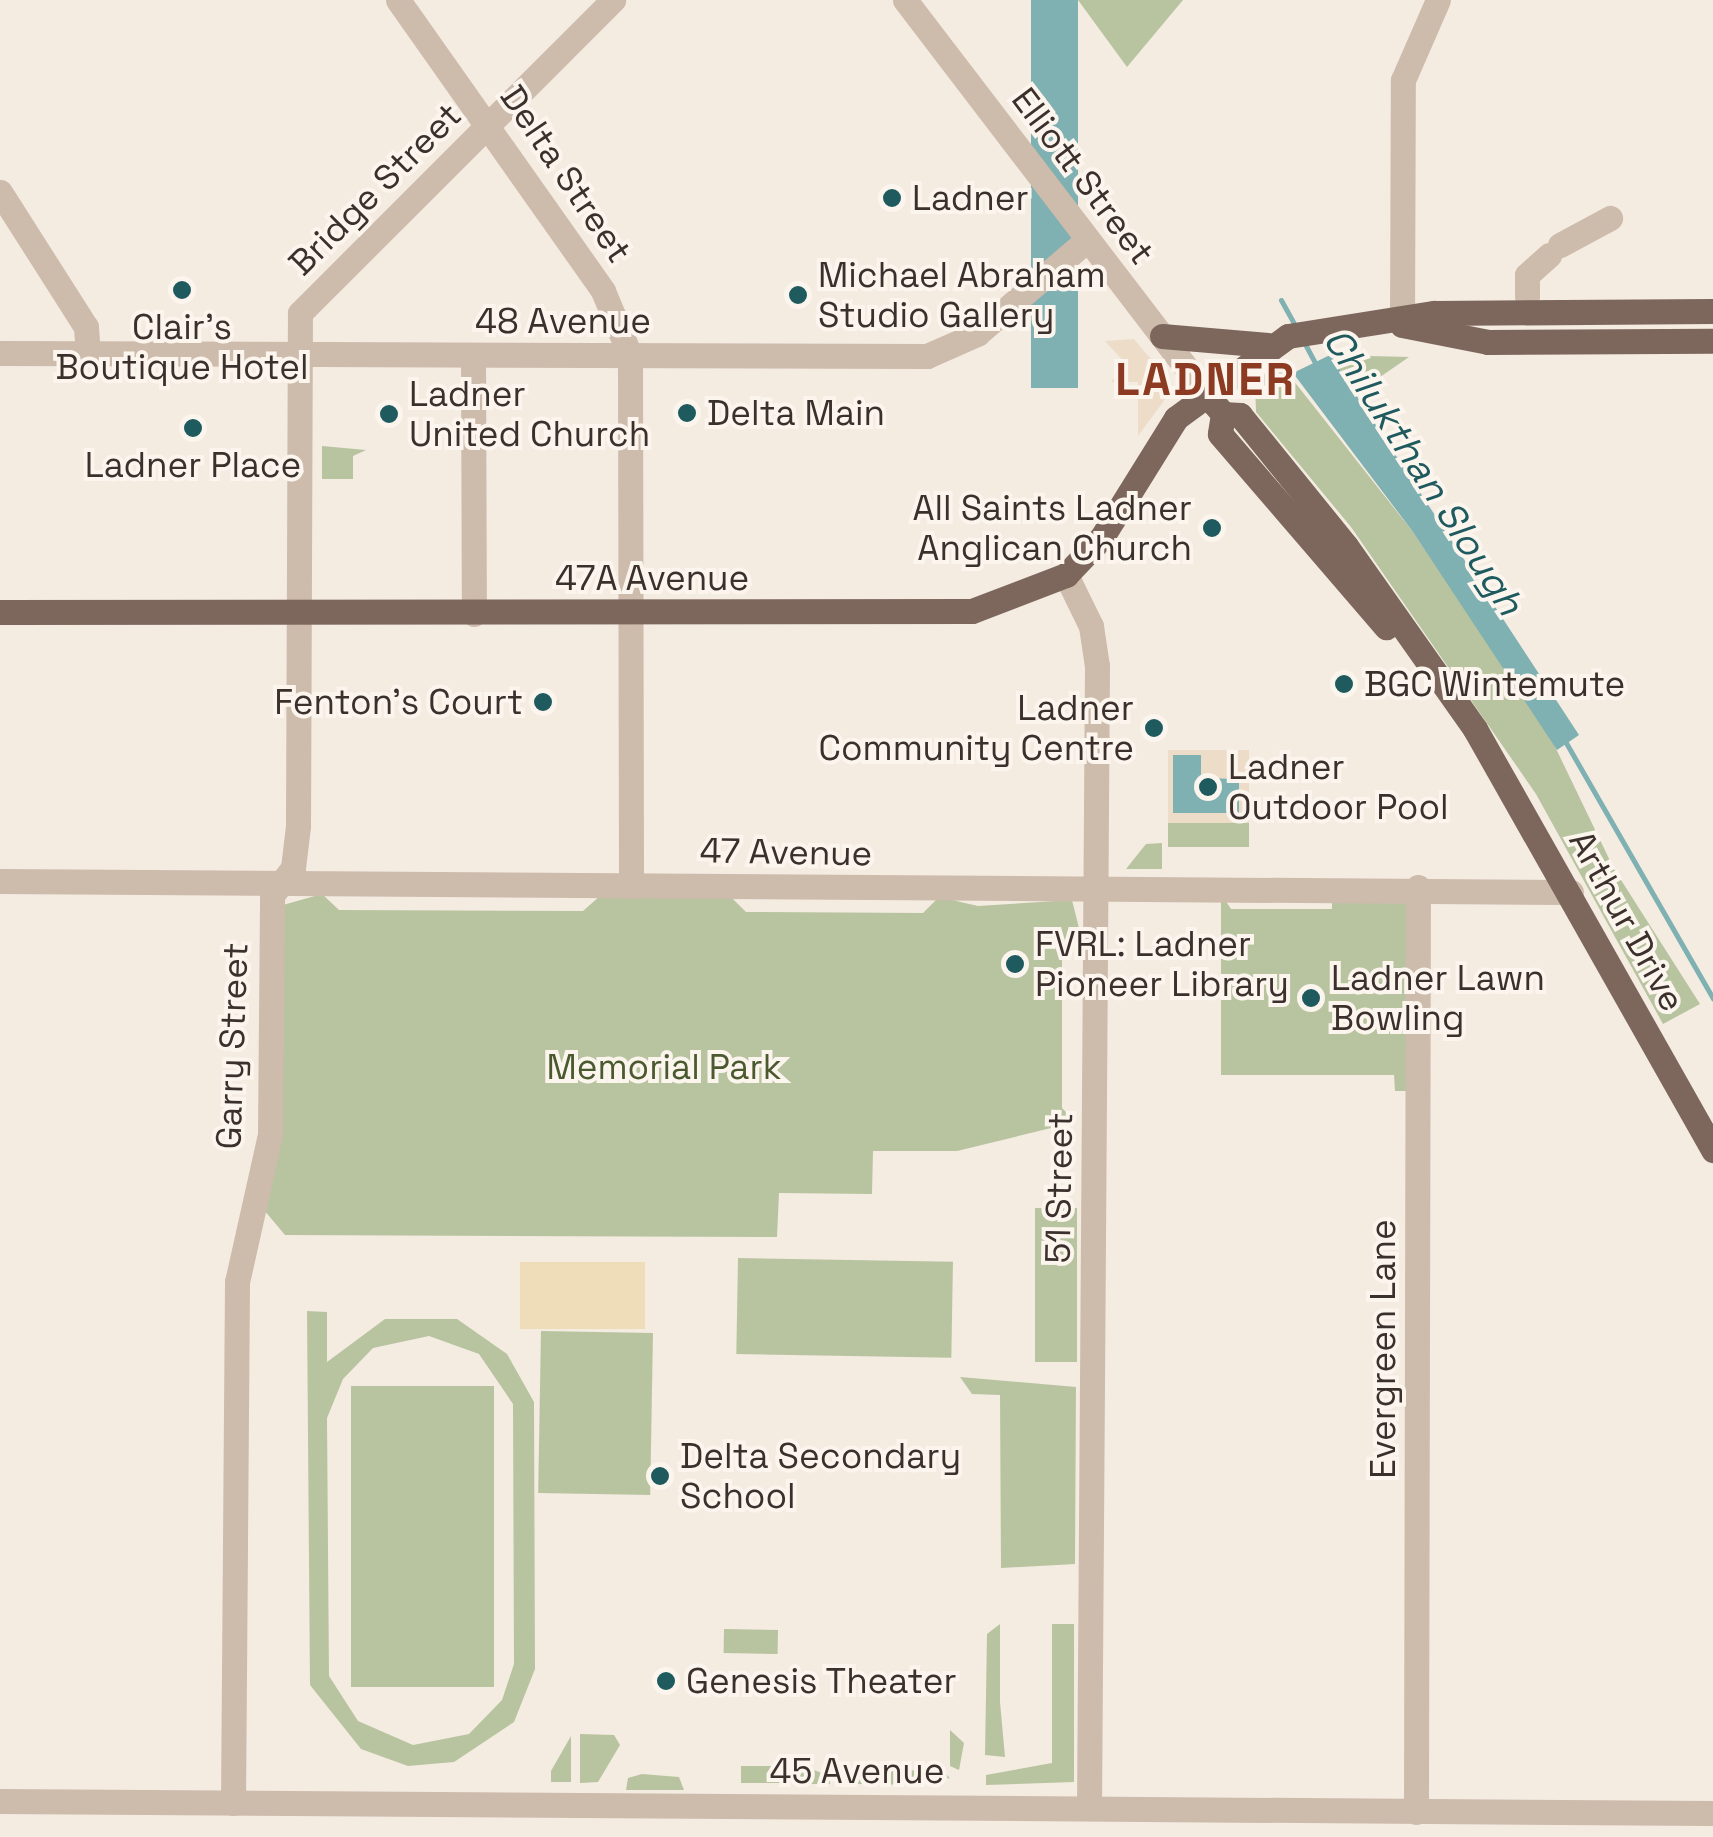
<!DOCTYPE html>
<style>
body{margin:0}
#map{position:relative;width:1713px;height:1837px;overflow:hidden;background:#f4ebe1;font-family:"Space Grotesk",sans-serif}
div>[style]{position:absolute}
.green>*{inset:0;background:#b8c4a0;transform-origin:0 0}
.sand>*{inset:0;background:#efdcb8;transform-origin:0 0}
.plaza>*{inset:0;background:#ecdcc8;transform-origin:0 0}
.water>*{inset:0;background:#7fb0b2;transform-origin:0 0}
.stream>*{height:5px;margin:-2.5px;padding:0 2.5px;transform-origin:2.5px;border-radius:2.5px;background:#7fb0b2}
.minor>*{height:25px;margin:-12.5px;padding:0 12.5px;transform-origin:12.5px;border-radius:12.5px;background:#cdbbac}
.major>*{height:25px;margin:-12.5px;padding:0 12.5px;transform-origin:12.5px;border-radius:12.5px;background:#7d675c}
.dots>*{width:28px;height:28px;translate:-50% -50%;box-sizing:border-box;border:5px solid #fbf5ee;border-radius:50%}
span{translate:-50% -50%;white-space:nowrap;text-align:center;line-height:1.15;-webkit-text-stroke:8px #fbf5ee;paint-order:stroke}
.street-label{font-size:35px;color:#3b302b}
.poi-label{font-size:35px;color:#3b302b}
.left{translate:0 -50%;text-align:left}
.right{translate:-100% -50%;text-align:right}
.park-label{font-size:35px;color:#4a5a2e}
.water-label{font-size:38px;color:#1f5a5e;font-style:italic}
.district-label{font-size:45px;color:#8c3b22;font-weight:700;letter-spacing:2.5px}
</style>
<div id="map">
<div class="green">
<i style="clip-path:polygon(1078px 0,1183px 0,1127px 67px)"></i>
<i style="clip-path:polygon(1330px 355px,1409px 357px,1354px 395px)"></i>
<i style="clip-path:polygon(1278px 361px,1413px 532px,1547px 730px,1614px 869px,1700px 1004px,1663px 1024px,1536px 794px,1351px 527px,1256px 412px,1255px 383px)"></i>
<i style="clip-path:polygon(322px 446px,366px 450px,353px 456px,353px 479px,322px 479px)"></i>
<i style="left:1168px;top:750px;width:81px;height:97px"></i>
<i style="clip-path:polygon(1162px 843px,1162px 869px,1126px 869px,1146px 844px)"></i>
<i style="clip-path:polygon(322px 894px,339px 910px,583px 911px,600px 896px,731px 897px,746px 912px,923px 913px,939px 897px,978px 906px,1072px 900px,1079px 928px,1062px 945px,1062px 1108px,1076px 1122px,957px 1151px,873px 1151px,872px 1194px,779px 1193px,777px 1237px,285px 1235px,264px 1210px,283px 905px)"></i>
<i style="clip-path:polygon(1221px 894px,1231px 909px,1332px 909px,1332px 898px,1396px 895px,1408px 905px,1406px 1091px,1395px 1091px,1394px 1075px,1221px 1075px)"></i>
<i style="left:1035px;top:1208px;width:42px;height:154px"></i>
<i style="left:738px;top:1258px;width:215px;height:96px;rotate:1deg"></i>
<i style="clip-path:polygon(evenodd,307px 1311px,327px 1312px,327px 1362px,385px 1319px,457px 1319px,507px 1354px,534px 1402px,535px 1669px,514px 1722px,454px 1762px,408px 1766px,361px 1749px,310px 1685px,307px 1311px,429px 1336px,479px 1354px,513px 1404px,514px 1664px,502px 1700px,469px 1734px,413px 1745px,358px 1721px,329px 1676px,327px 1418px,343px 1379px,373px 1348px,429px 1336px)"></i>
<i style="left:541px;top:1331px;width:112px;height:162px;rotate:1deg"></i>
<i style="clip-path:polygon(960px 1377px,1076px 1387px,1075px 1564px,1001px 1568px,1000px 1395px,972px 1394px)"></i>
<i style="left:351px;top:1386px;width:143px;height:301px"></i>
<i style="clip-path:polygon(1000px 1624px,1000px 1702px,1005px 1757px,985px 1755px,987px 1634px)"></i>
<i style="clip-path:polygon(1052px 1624px,1074px 1624px,1074px 1782px,986px 1785px,986px 1775px,1052px 1763px)"></i>
<i style="left:724px;top:1629px;width:54px;height:24px;rotate:1deg"></i>
<i style="clip-path:polygon(950px 1730px,964px 1743px,959px 1770px,950px 1766px)"></i>
<i style="clip-path:polygon(580px 1734px,614px 1735px,620px 1745px,598px 1782px,580px 1783px)"></i>
<i style="clip-path:polygon(571px 1736px,571px 1782px,551px 1782px,551px 1771px)"></i>
<i style="left:741px;top:1766px;width:44px;height:17px"></i>
<i style="clip-path:polygon(803px 1766px,830px 1776px,830px 1784px,794px 1784px)"></i>
<i style="left:836px;top:1770px;width:42px;height:14px"></i>
<i style="clip-path:polygon(885px 1770px,942px 1771px,950px 1778px,888px 1785px)"></i>
<i style="clip-path:polygon(642px 1774px,679px 1777px,684px 1790px,626px 1790px,628px 1778px)"></i>
</div>
<div class="sand">
<i style="left:520px;top:1262px;width:125px;height:67px"></i>
</div>
<div class="plaza">
<i style="clip-path:polygon(1134px 339px,1174px 387px,1138px 436px,1138px 382px,1111px 382px,1127px 365px,1105px 341px)"></i>
<i style="left:1168px;top:750px;width:81px;height:73px"></i>
</div>
<div class="water">
<i style="left:1031px;top:0;width:47px;height:388px"></i>
<i style="clip-path:polygon(1330px 355px,1579px 735px,1557px 750px,1413px 532px,1293px 373px)"></i>
<i style="clip-path:polygon(1173px 755px,1201px 755px,1201px 778px,1239px 779px,1239px 813px,1173px 813px)"></i>
</div>
<div class="stream">
<i style="left:1281px;top:300px;width:29px;rotate:61deg"></i>
<i style="left:1305px;top:344px;width:24px;rotate:62deg"></i>
<i style="left:1565px;top:741px;width:297px;rotate:60.1deg"></i>
</div>
<div class="minor">
<i style="left:398px;top:0;width:356px;rotate:54.8deg"></i>
<i style="left:603px;top:291px;width:69px;rotate:67.1deg"></i>
<i style="left:630px;top:355px;width:531px;rotate:89.89deg"></i>
<i style="left:905px;top:0;width:494px;rotate:52.6deg"></i>
<i style="left:0;top:192px;width:160px;rotate:57.5deg"></i>
<i style="left:86px;top:327px;width:27px;rotate:86deg"></i>
<i style="left:1560px;top:245px;width:57px;rotate:-28.4deg"></i>
<i style="left:1527px;top:296px;width:21px;rotate:-90deg"></i>
<i style="left:1527px;top:275px;width:30px;rotate:-42deg"></i>
<i style="left:1402px;top:325px;width:245px;rotate:-89.8deg"></i>
<i style="left:1403px;top:80px;width:87px;rotate:-66.4deg"></i>
<i style="left:0;top:353px;width:927px;rotate:0.19deg"></i>
<i style="left:927px;top:356px;width:55px;rotate:-23.7deg"></i>
<i style="left:977px;top:334px;width:145px;rotate:-40.5deg"></i>
<i style="left:473px;top:355px;width:259px;rotate:89.8deg"></i>
<i style="left:1066px;top:575px;width:57px;rotate:63.9deg"></i>
<i style="left:1091px;top:626px;width:40px;rotate:81.5deg"></i>
<i style="left:1097px;top:666px;width:1142px;rotate:90.4deg"></i>
<i style="left:0;top:881px;width:1571px;rotate:0.4deg"></i>
<i style="left:0;top:1801px;width:1713px;rotate:0.4deg"></i>
<i style="left:233px;top:1803px;width:521px;rotate:-89.56deg"></i>
<i style="left:237px;top:1282px;width:152px;rotate:-77.4deg"></i>
<i style="left:270px;top:1134px;width:239px;rotate:-89.5deg"></i>
<i style="left:272px;top:895px;width:34px;rotate:-52deg"></i>
<i style="left:293px;top:868px;width:42px;rotate:-83.2deg"></i>
<i style="left:298px;top:826px;width:513px;rotate:-89.78deg"></i>
<i style="left:300px;top:313px;width:443px;rotate:-45deg"></i>
<i style="left:1416px;top:1812px;width:925px;rotate:-89.88deg"></i>
</div>
<div class="major">
<i style="left:1402px;top:325px;width:88px;rotate:11.2deg"></i>
<i style="left:1488px;top:342px;width:225px;rotate:-0.3deg"></i>
<i style="left:1162px;top:336px;width:106px;rotate:4.9deg"></i>
<i style="left:1205px;top:393px;width:28px;rotate:49deg"></i>
<i style="left:1223px;top:414px;width:17px;rotate:3deg"></i>
<i style="left:1240px;top:415px;width:169px;rotate:51deg"></i>
<i style="left:1346px;top:546px;width:224px;rotate:54.8deg"></i>
<i style="left:1475px;top:729px;width:484px;rotate:60.5deg"></i>
<i style="left:1223px;top:414px;width:20px;rotate:99deg"></i>
<i style="left:1220px;top:434px;width:255px;rotate:49.3deg"></i>
<i style="left:0;top:612px;width:972px;rotate:-0.06deg"></i>
<i style="left:972px;top:611px;width:101px;rotate:-21deg"></i>
<i style="left:1066px;top:575px;width:52px;rotate:-46.5deg"></i>
<i style="left:1102px;top:537px;width:140px;rotate:-58.1deg"></i>
<i style="left:1176px;top:418px;width:139px;rotate:-36.2deg"></i>
<i style="left:1288px;top:336px;width:148px;rotate:-9deg"></i>
<i style="left:1434px;top:313px;width:279px;rotate:-0.4deg"></i>
</div>
<div class="dots">
<i style="left:892px;top:198px;background:#1f5a5e"></i>
<i style="left:182px;top:290px;background:#1f5a5e"></i>
<i style="left:798px;top:295px;background:#1f5a5e"></i>
<i style="left:687px;top:413px;background:#1f5a5e"></i>
<i style="left:389px;top:414px;background:#1f5a5e"></i>
<i style="left:193px;top:428px;background:#1f5a5e"></i>
<i style="left:1212px;top:528px;background:#1f5a5e"></i>
<i style="left:1344px;top:684px;background:#1f5a5e"></i>
<i style="left:543px;top:702px;background:#1f5a5e"></i>
<i style="left:1154px;top:728px;background:#1f5a5e"></i>
<i style="left:1208px;top:787px;background:#1f5a5e"></i>
<i style="left:1015px;top:964px;background:#1f5a5e"></i>
<i style="left:1311px;top:998px;background:#1f5a5e"></i>
<i style="left:660px;top:1476px;background:#1f5a5e"></i>
<i style="left:666px;top:1681px;background:#1f5a5e"></i>
</div>
<div class="street-label">
<span style="left:566px;top:174px;rotate:56deg">Delta Street</span>
<span style="left:1083px;top:176px;rotate:53deg">Elliott Street</span>
<span style="left:375px;top:189px;rotate:-45deg">Bridge Street</span>
<span style="left:563px;top:321px">48 Avenue</span>
<span style="left:652px;top:578px">47A Avenue</span>
<span style="left:786px;top:852px;rotate:1deg">47 Avenue</span>
<span style="left:1627px;top:921px;rotate:61deg">Arthur Drive</span>
<span style="left:232px;top:1046px;rotate:-88deg">Garry Street</span>
<span style="left:1059px;top:1188px;rotate:-89deg">51 Street</span>
<span style="left:1383px;top:1349px;rotate:-90deg">Evergreen Lane</span>
<span style="left:857px;top:1771px">45 Avenue</span>
</div>
<div class="poi-label">
<span class="left" style="left:912px;top:198px">Ladner</span>
<span class="left" style="left:818px;top:295px">Michael Abraham<br>Studio Gallery</span>
<span style="left:182px;top:347px">Clair's<br>Boutique Hotel</span>
<span class="left" style="left:409px;top:414px">Ladner<br>United Church</span>
<span class="left" style="left:707px;top:413px">Delta Main</span>
<span style="left:193px;top:465px">Ladner Place</span>
<span class="right" style="left:1192px;top:528px">All Saints Ladner<br>Anglican Church</span>
<span class="left" style="left:1364px;top:684px">BGC Wintemute</span>
<span class="right" style="left:523px;top:702px">Fenton's Court</span>
<span class="right" style="left:1134px;top:728px">Ladner<br>Community Centre</span>
<span class="left" style="left:1228px;top:787px">Ladner<br>Outdoor Pool</span>
<span class="left" style="left:1035px;top:964px">FVRL: Ladner<br>Pioneer Library</span>
<span class="left" style="left:1331px;top:998px">Ladner Lawn<br>Bowling</span>
<span class="left" style="left:680px;top:1476px">Delta Secondary<br>School</span>
<span class="left" style="left:686px;top:1681px">Genesis Theater</span>
</div>
<div class="park-label">
<span style="left:664px;top:1067px">Memorial Park</span>
</div>
<div class="water-label">
<span style="left:1423px;top:472px;rotate:57deg">Chilukthan Slough</span>
</div>
<div class="district-label">
<span style="left:1206px;top:380px">LADNER</span>
</div>
</div>
